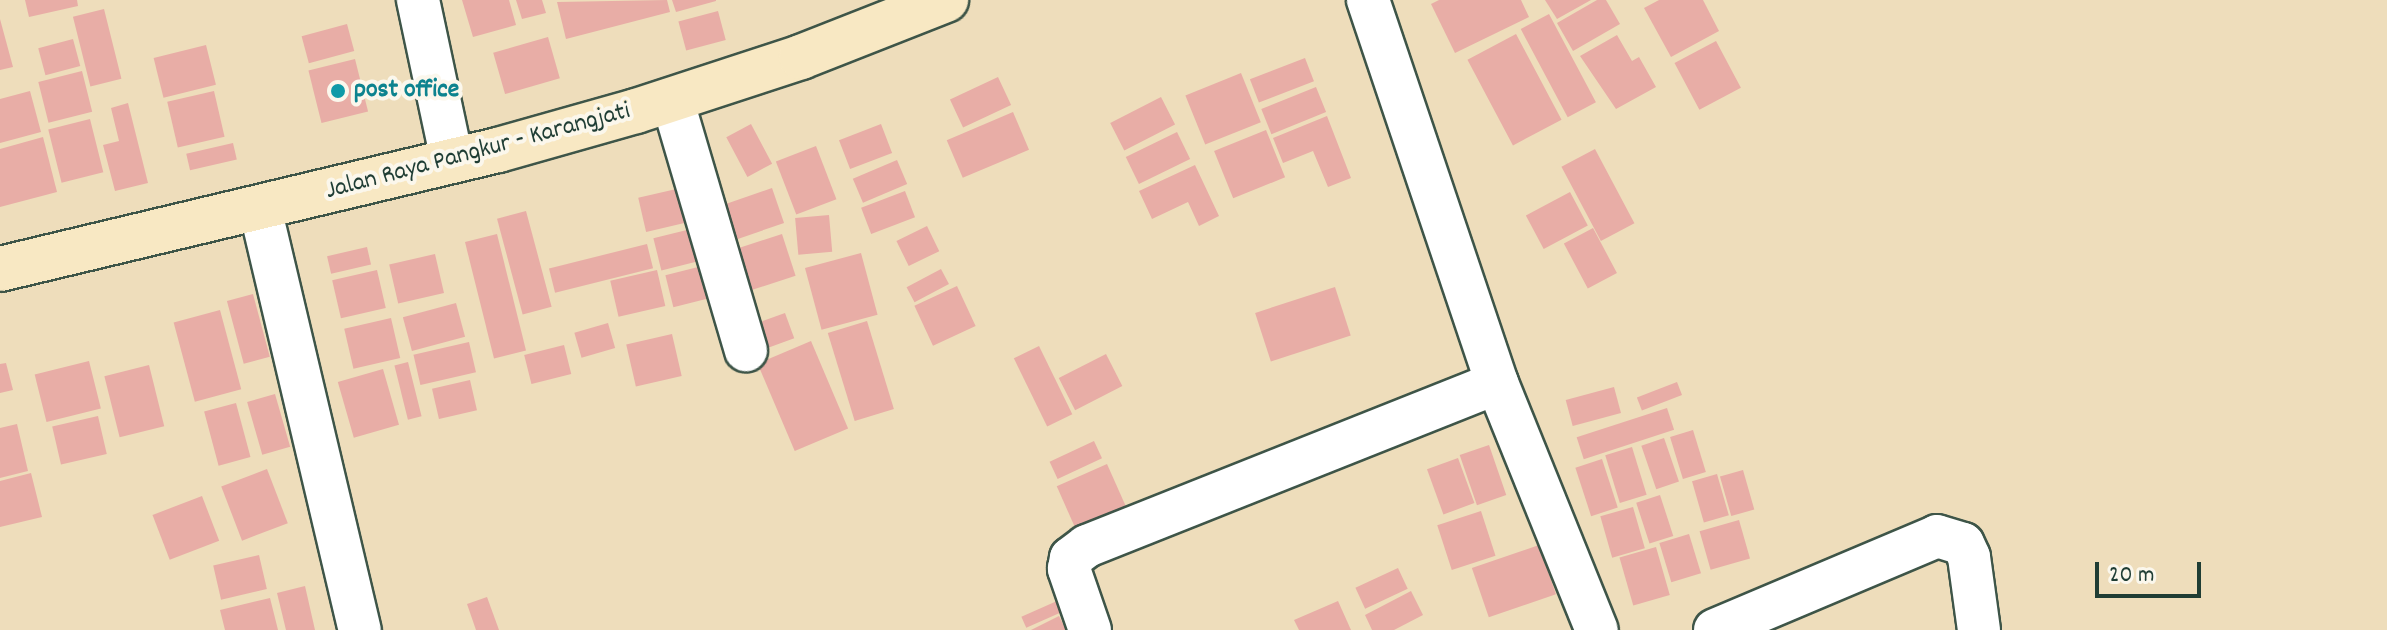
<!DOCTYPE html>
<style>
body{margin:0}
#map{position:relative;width:2387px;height:630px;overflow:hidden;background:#edb;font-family:Dekko,sans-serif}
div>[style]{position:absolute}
.building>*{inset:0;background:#e8ada6;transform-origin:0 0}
.roads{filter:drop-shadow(2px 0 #3e5548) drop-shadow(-2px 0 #3e5548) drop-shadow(0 2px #3e5548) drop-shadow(0 -2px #3e5548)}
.minor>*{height:42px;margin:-21px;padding:0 21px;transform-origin:21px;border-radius:21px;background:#fff}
.secondary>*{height:44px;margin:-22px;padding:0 22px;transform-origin:22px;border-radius:22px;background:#f8e8c3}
.dots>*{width:22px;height:22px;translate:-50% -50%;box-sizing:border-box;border:4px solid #fbf7ec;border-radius:50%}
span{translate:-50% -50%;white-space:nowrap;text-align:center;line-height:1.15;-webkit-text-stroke:8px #fbf7ec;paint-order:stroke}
.culture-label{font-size:26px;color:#0d838f;font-weight:700}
.left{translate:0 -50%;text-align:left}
.street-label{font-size:26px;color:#1f3d34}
.scale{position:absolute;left:2095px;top:562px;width:106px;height:36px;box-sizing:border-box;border:4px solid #1f3d34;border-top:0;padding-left:10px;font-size:24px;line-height:28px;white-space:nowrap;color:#1f3d34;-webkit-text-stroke:6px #fbf7ec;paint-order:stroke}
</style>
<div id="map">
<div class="building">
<i style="clip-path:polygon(25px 0,77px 0,78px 6px,29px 17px)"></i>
<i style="clip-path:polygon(462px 0,509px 0,516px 25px,473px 37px)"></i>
<i style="clip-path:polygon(516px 0,542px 0,546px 13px,522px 19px)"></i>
<i style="clip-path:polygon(667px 0,670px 12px,566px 39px,557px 2px)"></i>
<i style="clip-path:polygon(672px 0,716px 0,716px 1px,676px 12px)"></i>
<i style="clip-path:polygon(1439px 0,1521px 0,1529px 17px,1455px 53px,1431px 4px)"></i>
<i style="clip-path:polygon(1545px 0,1591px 0,1557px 19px)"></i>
<i style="clip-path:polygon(1597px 0,1606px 0,1620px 24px,1573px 51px,1557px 23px)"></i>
<i style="clip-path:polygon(1659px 0,1703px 0,1719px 31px,1671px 57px,1644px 8px)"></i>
<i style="left:104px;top:9px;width:72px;height:32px;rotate:76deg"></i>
<i style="left:718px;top:11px;width:30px;height:41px;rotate:75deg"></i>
<i style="left:1549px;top:14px;width:100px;height:32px;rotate:62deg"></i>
<i style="clip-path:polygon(0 19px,13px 67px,0 70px)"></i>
<i style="left:347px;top:24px;width:28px;height:47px;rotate:75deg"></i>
<i style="left:1516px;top:34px;width:97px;height:55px;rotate:62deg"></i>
<i style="clip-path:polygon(1617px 35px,1632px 61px,1639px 57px,1656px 87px,1616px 109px,1580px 56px)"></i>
<i style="left:548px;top:37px;width:43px;height:57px;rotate:74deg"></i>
<i style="left:73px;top:39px;width:28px;height:36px;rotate:75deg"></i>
<i style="left:1716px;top:41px;width:53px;height:47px;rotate:62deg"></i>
<i style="left:206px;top:45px;width:41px;height:54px;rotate:76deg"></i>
<i style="left:1305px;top:58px;width:25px;height:59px;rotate:69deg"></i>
<i style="left:355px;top:59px;width:54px;height:48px;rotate:76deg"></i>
<i style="left:82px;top:71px;width:42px;height:45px;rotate:76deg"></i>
<i style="left:1241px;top:73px;width:53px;height:60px;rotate:68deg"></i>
<i style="left:998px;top:77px;width:31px;height:53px;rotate:65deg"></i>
<i style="left:1316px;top:87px;width:27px;height:59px;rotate:68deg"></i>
<i style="clip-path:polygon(30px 91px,41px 132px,0 143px,0 99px)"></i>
<i style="left:214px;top:91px;width:47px;height:48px;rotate:77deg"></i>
<i style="left:1161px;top:97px;width:31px;height:57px;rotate:63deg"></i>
<i style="clip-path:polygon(128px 103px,148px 183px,115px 191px,103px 145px,119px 141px,111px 108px)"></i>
<i style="left:1013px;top:112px;width:41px;height:72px;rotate:67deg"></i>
<i style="clip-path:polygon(1327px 116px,1351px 178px,1328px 187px,1313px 151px,1283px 163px,1273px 138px)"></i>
<i style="left:90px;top:119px;width:55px;height:43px;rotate:76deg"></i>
<i style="left:751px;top:124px;width:45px;height:28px;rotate:62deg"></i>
<i style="left:881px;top:124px;width:31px;height:45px;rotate:69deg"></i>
<i style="left:1266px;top:130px;width:51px;height:56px;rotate:68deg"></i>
<i style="left:1177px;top:132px;width:30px;height:57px;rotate:64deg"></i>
<i style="clip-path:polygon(43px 137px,57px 192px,0 207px,0 149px)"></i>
<i style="left:233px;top:143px;width:17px;height:48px;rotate:77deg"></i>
<i style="left:816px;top:146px;width:57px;height:43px;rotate:69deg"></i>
<i style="left:1595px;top:149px;width:84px;height:38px;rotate:62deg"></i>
<i style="left:897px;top:160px;width:26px;height:48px;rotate:67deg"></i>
<i style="clip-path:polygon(1195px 165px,1219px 216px,1199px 226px,1188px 202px,1152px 219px,1139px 191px)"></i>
<i style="left:685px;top:187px;width:35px;height:48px;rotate:77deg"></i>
<i style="left:772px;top:188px;width:37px;height:55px;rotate:71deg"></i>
<i style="left:905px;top:191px;width:28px;height:47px;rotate:69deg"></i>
<i style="left:1570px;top:192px;width:38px;height:50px;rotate:62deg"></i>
<i style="left:526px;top:211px;width:99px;height:30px;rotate:75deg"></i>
<i style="left:829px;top:215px;width:37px;height:34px;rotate:85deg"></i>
<i style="left:927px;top:226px;width:28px;height:34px;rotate:64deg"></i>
<i style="left:699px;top:227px;width:33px;height:47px;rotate:76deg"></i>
<i style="left:1593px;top:228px;width:51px;height:33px;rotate:62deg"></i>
<i style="left:497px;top:234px;width:120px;height:33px;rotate:76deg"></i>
<i style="left:782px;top:234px;width:44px;height:47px;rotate:72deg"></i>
<i style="left:647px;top:244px;width:25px;height:101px;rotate:76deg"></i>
<i style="left:367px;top:247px;width:18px;height:41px;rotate:77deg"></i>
<i style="left:861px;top:253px;width:64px;height:58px;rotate:75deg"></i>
<i style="left:435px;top:254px;width:40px;height:47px;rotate:77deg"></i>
<i style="left:710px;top:264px;width:33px;height:46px;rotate:76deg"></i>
<i style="left:941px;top:269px;width:17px;height:39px;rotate:62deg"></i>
<i style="left:377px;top:270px;width:39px;height:46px;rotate:77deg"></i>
<i style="left:657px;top:270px;width:37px;height:48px;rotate:77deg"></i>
<i style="left:957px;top:286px;width:44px;height:47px;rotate:65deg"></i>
<i style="left:1335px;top:287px;width:51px;height:84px;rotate:72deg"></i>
<i style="left:253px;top:294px;width:65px;height:27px;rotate:75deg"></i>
<i style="left:456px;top:303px;width:35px;height:55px;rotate:75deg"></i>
<i style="left:220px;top:310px;width:82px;height:48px;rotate:75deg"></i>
<i style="left:785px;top:313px;width:27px;height:38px;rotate:70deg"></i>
<i style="left:391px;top:318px;width:41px;height:48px;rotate:77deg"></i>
<i style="left:867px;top:321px;width:92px;height:41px;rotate:73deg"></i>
<i style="left:608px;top:323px;width:26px;height:35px;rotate:74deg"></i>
<i style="left:672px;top:334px;width:43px;height:47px;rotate:77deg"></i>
<i style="left:811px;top:341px;width:95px;height:58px;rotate:67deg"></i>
<i style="left:469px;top:342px;width:31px;height:57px;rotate:77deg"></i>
<i style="left:564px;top:345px;width:30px;height:41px;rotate:76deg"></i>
<i style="left:1039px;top:346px;width:76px;height:28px;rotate:64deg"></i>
<i style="left:1106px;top:354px;width:36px;height:53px;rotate:63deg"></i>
<i style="left:89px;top:361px;width:49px;height:56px;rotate:76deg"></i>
<i style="left:408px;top:362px;width:56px;height:14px;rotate:76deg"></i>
<i style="clip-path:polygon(6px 363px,13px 390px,0 393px,0 364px)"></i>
<i style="left:149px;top:365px;width:63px;height:46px;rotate:76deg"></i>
<i style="left:383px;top:369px;width:58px;height:47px;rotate:74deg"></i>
<i style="left:470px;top:380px;width:31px;height:39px;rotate:77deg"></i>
<i style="left:1677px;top:382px;width:14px;height:43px;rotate:69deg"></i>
<i style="left:1614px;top:387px;width:27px;height:50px;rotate:75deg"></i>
<i style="left:275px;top:394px;width:55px;height:29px;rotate:74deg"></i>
<i style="left:236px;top:403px;width:56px;height:33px;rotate:75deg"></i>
<i style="left:1667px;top:408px;width:23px;height:95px;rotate:72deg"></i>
<i style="left:98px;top:416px;width:39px;height:47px;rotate:77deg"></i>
<i style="clip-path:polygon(17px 424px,28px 471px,0 478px,0 428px)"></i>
<i style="left:1693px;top:430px;width:44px;height:24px;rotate:73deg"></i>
<i style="left:1664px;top:438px;width:46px;height:24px;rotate:71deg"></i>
<i style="left:1094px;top:441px;width:19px;height:49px;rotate:65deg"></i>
<i style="left:1489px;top:445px;width:53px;height:31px;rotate:71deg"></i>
<i style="left:1632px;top:447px;width:50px;height:28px;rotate:73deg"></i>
<i style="left:1458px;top:458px;width:48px;height:33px;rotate:70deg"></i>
<i style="left:1602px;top:459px;width:51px;height:28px;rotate:72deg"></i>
<i style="left:1107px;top:464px;width:60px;height:55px;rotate:66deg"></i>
<i style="left:267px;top:469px;width:58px;height:49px;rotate:69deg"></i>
<i style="left:1743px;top:470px;width:41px;height:24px;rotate:74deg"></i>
<i style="clip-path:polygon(31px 473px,42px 517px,0 527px,0 481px)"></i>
<i style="left:1717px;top:474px;width:43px;height:26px;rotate:74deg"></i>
<i style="left:1660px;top:495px;width:43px;height:25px;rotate:72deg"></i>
<i style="left:202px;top:496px;width:48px;height:53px;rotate:69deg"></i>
<i style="left:1633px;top:507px;width:43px;height:34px;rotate:74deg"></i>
<i style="left:1481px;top:511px;width:47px;height:46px;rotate:72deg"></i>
<i style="left:1739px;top:520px;width:40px;height:41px;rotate:74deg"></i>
<i style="left:1689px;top:534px;width:41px;height:31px;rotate:73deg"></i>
<i style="left:1539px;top:545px;width:52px;height:71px;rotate:71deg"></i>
<i style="left:1656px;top:547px;width:50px;height:38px;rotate:74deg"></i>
<i style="left:259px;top:555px;width:35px;height:47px;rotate:77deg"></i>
<i style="left:1398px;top:568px;width:23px;height:47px;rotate:65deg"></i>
<i style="clip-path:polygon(305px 586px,315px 630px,286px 630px,277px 593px)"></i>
<i style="clip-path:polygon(1411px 591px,1423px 615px,1394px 630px,1372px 630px,1365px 615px)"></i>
<i style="clip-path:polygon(487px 597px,499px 630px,476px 630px,467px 604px)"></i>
<i style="clip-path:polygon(270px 598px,278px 630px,225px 630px,220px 610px)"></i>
<i style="left:1057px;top:601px;width:12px;height:39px;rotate:66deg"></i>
<i style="clip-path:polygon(1338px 601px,1351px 630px,1299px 630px,1294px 620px)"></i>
<i style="clip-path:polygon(1059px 616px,1066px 630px,1031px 630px)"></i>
</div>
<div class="roads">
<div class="minor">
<i style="left:418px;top:0;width:164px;rotate:78deg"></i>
<i style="left:1368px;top:0;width:404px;rotate:71.4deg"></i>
<i style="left:1497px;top:383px;width:266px;rotate:68deg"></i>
<i style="left:672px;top:99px;width:262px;rotate:73.6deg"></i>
<i style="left:260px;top:208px;width:434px;rotate:76.7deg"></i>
<i style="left:1090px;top:630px;width:65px;rotate:-109deg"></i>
<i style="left:1069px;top:569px;width:11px;rotate:-80deg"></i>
<i style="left:1071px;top:558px;width:20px;rotate:-37deg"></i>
<i style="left:1087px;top:546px;width:441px;rotate:-21.7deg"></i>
<i style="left:1715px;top:630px;width:241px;rotate:-22.9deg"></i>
<i style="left:1937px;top:536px;width:27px;rotate:17deg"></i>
<i style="left:1963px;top:544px;width:14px;rotate:65deg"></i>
<i style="left:1969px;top:557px;width:74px;rotate:82.2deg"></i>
</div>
<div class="secondary">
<i style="left:0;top:269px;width:512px;rotate:-13.44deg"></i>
<i style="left:498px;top:150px;width:143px;rotate:-15.8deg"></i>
<i style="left:636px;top:111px;width:174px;rotate:-18.1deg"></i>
<i style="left:801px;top:57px;width:156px;rotate:-21.5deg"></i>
</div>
</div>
<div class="dots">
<i style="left:338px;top:91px;background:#0f9aa8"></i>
</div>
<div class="culture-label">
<span class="left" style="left:354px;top:91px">post office</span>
</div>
<div class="street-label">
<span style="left:478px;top:152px;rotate:-15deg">Jalan Raya Pangkur - Karangjati</span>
</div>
<div class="scale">20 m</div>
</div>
